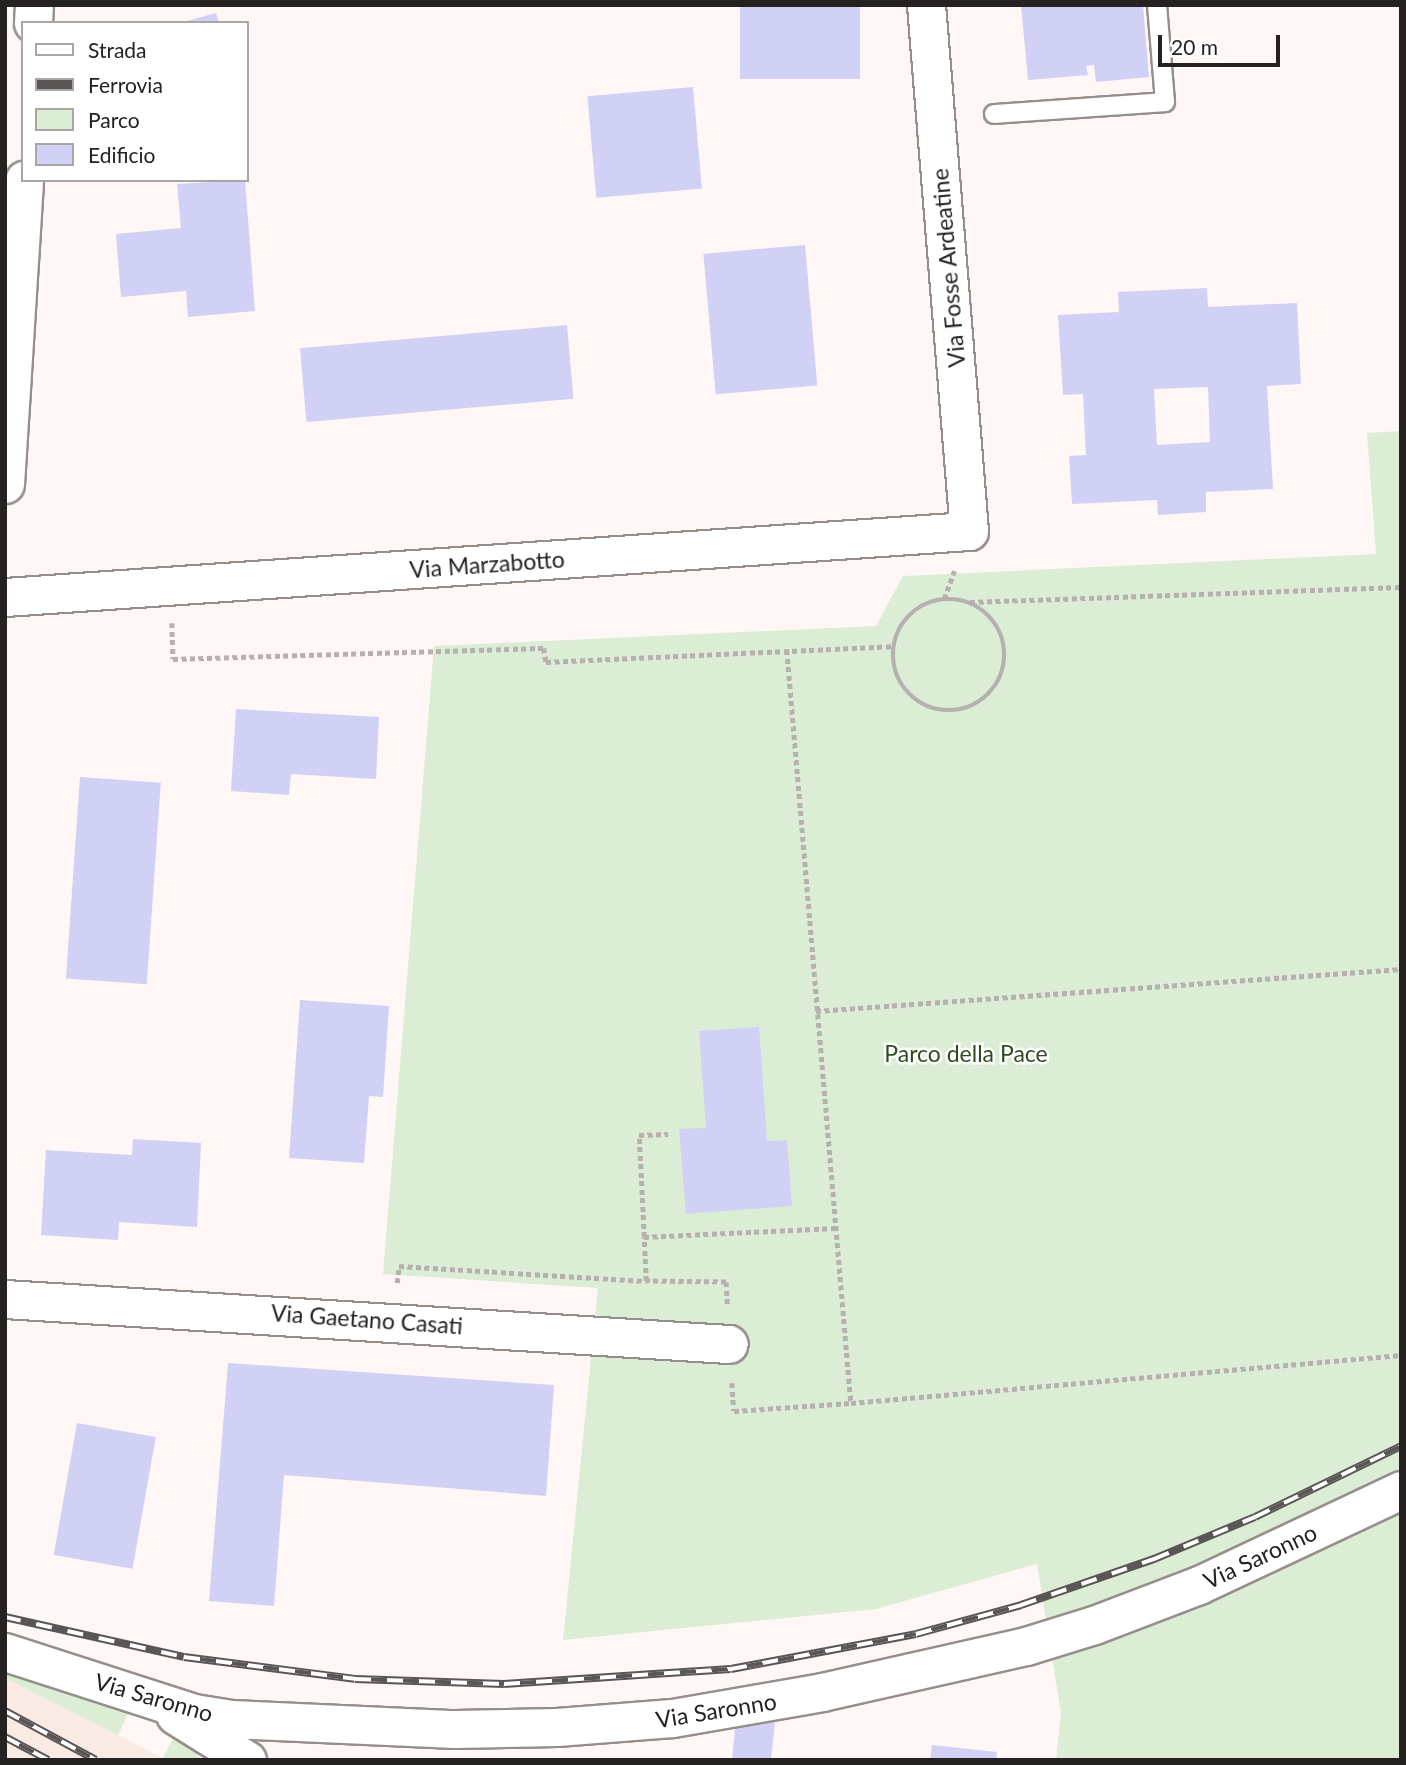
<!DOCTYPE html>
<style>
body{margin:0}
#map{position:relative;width:1406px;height:1765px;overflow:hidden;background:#fef7f5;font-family:Lato,sans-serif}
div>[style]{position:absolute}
.built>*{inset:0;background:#f9eae4}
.green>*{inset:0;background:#dbeed5}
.building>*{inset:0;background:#d0d1f5;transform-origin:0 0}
.path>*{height:4.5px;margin-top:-2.25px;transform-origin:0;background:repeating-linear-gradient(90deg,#b6b0ae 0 5px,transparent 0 8.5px)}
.path>.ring{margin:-2.25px;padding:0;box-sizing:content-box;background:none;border:4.5px solid #b6b0ae;border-radius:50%}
.roads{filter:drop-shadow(2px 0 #958f8c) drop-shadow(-2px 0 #958f8c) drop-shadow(0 2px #958f8c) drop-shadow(0 -2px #958f8c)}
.service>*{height:18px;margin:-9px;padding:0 9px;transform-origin:9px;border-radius:9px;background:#fff}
.minor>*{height:37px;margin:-18.5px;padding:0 18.5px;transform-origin:18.5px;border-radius:18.5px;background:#fff}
.rail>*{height:8px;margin-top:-4px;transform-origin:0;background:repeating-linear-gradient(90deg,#fff 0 16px,#5a5655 0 32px);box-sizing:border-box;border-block:2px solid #5a5655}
span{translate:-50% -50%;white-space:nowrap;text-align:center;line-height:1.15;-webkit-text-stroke:5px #fff;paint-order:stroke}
.street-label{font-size:23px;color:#252221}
.park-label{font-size:23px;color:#2d4d21}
.frame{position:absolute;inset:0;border:7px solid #252221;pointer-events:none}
.legend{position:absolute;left:21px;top:21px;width:228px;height:161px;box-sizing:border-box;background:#fff;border:2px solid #a8a7a6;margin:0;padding:9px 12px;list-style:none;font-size:21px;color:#252221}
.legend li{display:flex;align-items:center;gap:14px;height:35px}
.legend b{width:35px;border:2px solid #a8a7a6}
.scale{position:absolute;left:1158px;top:35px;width:122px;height:32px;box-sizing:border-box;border:4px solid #252221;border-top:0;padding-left:9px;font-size:21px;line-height:24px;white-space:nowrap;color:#252221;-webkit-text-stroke:5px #fff;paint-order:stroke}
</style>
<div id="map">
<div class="built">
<i style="clip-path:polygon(5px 1678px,118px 1735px,166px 1760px,5px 1760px)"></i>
</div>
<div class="green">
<i style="clip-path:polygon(1401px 431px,1401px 1760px,1056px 1760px,1061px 1713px,1037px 1564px,876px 1609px,563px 1640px,598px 1288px,383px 1274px,434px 646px,876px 626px,903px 576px,1376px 554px,1367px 433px)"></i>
<i style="clip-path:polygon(5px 1669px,92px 1701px,118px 1705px,133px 1716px,128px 1714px,118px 1735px,5px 1678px)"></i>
<i style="clip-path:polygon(174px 1736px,183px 1739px,202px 1760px,163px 1758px)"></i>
</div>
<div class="building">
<i style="left:740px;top:5px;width:120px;height:74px"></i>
<i style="clip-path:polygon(1021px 5px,1143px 5px,1149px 77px,1096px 82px,1094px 65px,1086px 66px,1088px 75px,1028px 80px)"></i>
<i style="clip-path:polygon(216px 13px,219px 23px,183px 23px,183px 22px)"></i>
<i style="left:693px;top:87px;width:102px;height:106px;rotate:85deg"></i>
<i style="clip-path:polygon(245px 180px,255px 311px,188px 317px,186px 291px,121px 297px,116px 234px,181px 228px,177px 184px)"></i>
<i style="left:805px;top:245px;width:141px;height:102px;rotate:85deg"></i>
<i style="clip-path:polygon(evenodd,1207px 288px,1208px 307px,1297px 303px,1301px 384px,1267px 386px,1273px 489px,1206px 492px,1206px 512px,1158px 515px,1157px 500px,1072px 504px,1069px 456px,1086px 455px,1083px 394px,1063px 395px,1058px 315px,1119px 312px,1118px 292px,1207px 288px,1208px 387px,1210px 442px,1157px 445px,1154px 389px,1208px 387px)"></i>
<i style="left:567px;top:325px;width:74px;height:268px;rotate:85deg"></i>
<i style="clip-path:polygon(236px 709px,379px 717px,376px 779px,291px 774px,289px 795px,231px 791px)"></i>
<i style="left:80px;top:777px;width:81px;height:202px;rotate:4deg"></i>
<i style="clip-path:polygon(300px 1000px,389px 1006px,383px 1097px,369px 1096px,364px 1163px,289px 1158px)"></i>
<i style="clip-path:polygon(759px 1027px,767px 1141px,787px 1140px,792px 1206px,686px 1214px,679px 1129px,706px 1128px,699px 1031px)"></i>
<i style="clip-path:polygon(133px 1139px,201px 1143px,197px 1227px,119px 1222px,118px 1240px,41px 1235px,46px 1150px,132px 1155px)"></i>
<i style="clip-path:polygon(228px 1363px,554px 1385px,546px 1496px,284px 1475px,274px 1606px,209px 1601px)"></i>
<i style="left:77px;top:1423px;width:80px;height:134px;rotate:10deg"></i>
<i style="clip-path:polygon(775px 1722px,771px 1760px,732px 1760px,735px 1728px)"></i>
<i style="clip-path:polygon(932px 1745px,997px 1752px,996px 1760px,930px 1760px)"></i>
</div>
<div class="path">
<i style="left:944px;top:599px;width:30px;rotate:-70deg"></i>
<i class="ring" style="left:893px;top:599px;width:107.5px;height:107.5px"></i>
<i style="left:970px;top:602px;width:431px;rotate:-2deg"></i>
<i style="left:172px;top:623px;width:36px;rotate:88deg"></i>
<i style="left:173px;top:659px;width:371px;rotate:-1.7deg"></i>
<i style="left:544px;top:648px;width:14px;rotate:82deg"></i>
<i style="left:546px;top:662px;width:347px;rotate:-2.6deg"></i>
<i style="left:787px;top:650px;width:756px;rotate:85.14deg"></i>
<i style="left:851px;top:1403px;width:552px;rotate:-4.99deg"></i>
<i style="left:816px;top:1011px;width:587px;rotate:-4.11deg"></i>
<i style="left:644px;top:1237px;width:102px;rotate:-92.8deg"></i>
<i style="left:639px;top:1135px;width:29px;rotate:-2deg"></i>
<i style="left:397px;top:1283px;width:17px;rotate:-83deg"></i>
<i style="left:399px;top:1266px;width:247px;rotate:3.5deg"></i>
<i style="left:727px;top:1304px;width:22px;rotate:-93deg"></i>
<i style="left:726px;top:1282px;width:80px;rotate:-179.3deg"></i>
<i style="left:646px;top:1281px;width:44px;rotate:-92.6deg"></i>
<i style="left:644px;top:1237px;width:192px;rotate:-2.7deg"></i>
<i style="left:732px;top:1383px;width:28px;rotate:86deg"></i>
<i style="left:734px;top:1411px;width:117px;rotate:-3.9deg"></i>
</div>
<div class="roads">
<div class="service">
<i style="left:994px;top:114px;width:171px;rotate:-4deg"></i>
<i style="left:1165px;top:102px;width:97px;rotate:-94.7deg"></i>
</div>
<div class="minor">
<i style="left:33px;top:23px;width:18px;rotate:-87deg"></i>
<i style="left:5px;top:484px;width:305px;rotate:-86.4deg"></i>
<i style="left:5px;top:597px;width:966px;rotate:-3.92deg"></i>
<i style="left:969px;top:531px;width:528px;rotate:-94.67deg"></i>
<i style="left:5px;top:1299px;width:725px;rotate:3.56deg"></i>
<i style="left:5px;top:1652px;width:199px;rotate:17.9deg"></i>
<i style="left:194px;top:1713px;width:38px;rotate:9deg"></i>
<i style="left:232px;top:1719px;width:223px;rotate:2.6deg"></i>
<i style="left:455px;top:1729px;width:102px;rotate:-1.1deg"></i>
<i style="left:557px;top:1727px;width:115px;rotate:-4.5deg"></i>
<i style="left:672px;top:1718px;width:152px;rotate:-9.8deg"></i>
<i style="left:822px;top:1692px;width:209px;rotate:-12.7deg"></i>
<i style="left:1026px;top:1646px;width:71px;rotate:-17.2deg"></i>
<i style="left:1094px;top:1625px;width:112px;rotate:-20.9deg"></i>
<i style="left:1199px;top:1585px;width:223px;rotate:-25.2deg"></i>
<i style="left:175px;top:1715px;width:85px;rotate:32deg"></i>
</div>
</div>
<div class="rail">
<i style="left:5px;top:1617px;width:183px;rotate:12.6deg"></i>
<i style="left:184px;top:1657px;width:172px;rotate:7.3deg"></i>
<i style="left:355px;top:1679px;width:149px;rotate:1.9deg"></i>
<i style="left:504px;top:1684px;width:227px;rotate:-3.8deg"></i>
<i style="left:731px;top:1669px;width:188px;rotate:-10.7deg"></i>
<i style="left:916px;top:1634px;width:109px;rotate:-15.4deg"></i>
<i style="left:1021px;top:1605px;width:141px;rotate:-19.1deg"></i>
<i style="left:1154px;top:1559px;width:109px;rotate:-22.6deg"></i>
<i style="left:1255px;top:1517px;width:162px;rotate:-25.9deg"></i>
<i style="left:5px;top:1711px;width:103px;rotate:28.3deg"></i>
<i style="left:5px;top:1737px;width:49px;rotate:28.1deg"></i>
</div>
<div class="street-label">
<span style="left:948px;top:268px;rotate:-95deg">Via Fosse Ardeatine</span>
<span style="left:487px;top:564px;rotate:-4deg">Via Marzabotto</span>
<span style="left:367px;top:1319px;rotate:4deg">Via Gaetano Casati</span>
<span style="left:1260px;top:1556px;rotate:-25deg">Via Saronno</span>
<span style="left:154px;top:1697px;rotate:16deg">Via Saronno</span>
<span style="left:716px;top:1710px;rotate:-9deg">Via Saronno</span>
</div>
<div class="park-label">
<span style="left:966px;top:1053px">Parco della Pace</span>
</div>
<div class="frame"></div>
<ul class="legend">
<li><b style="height:9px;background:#fff"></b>Strada</li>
<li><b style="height:9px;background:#5a5655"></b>Ferrovia</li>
<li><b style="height:19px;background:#dbeed5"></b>Parco</li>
<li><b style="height:19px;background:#d0d1f5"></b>Edificio</li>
</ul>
<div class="scale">20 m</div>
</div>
